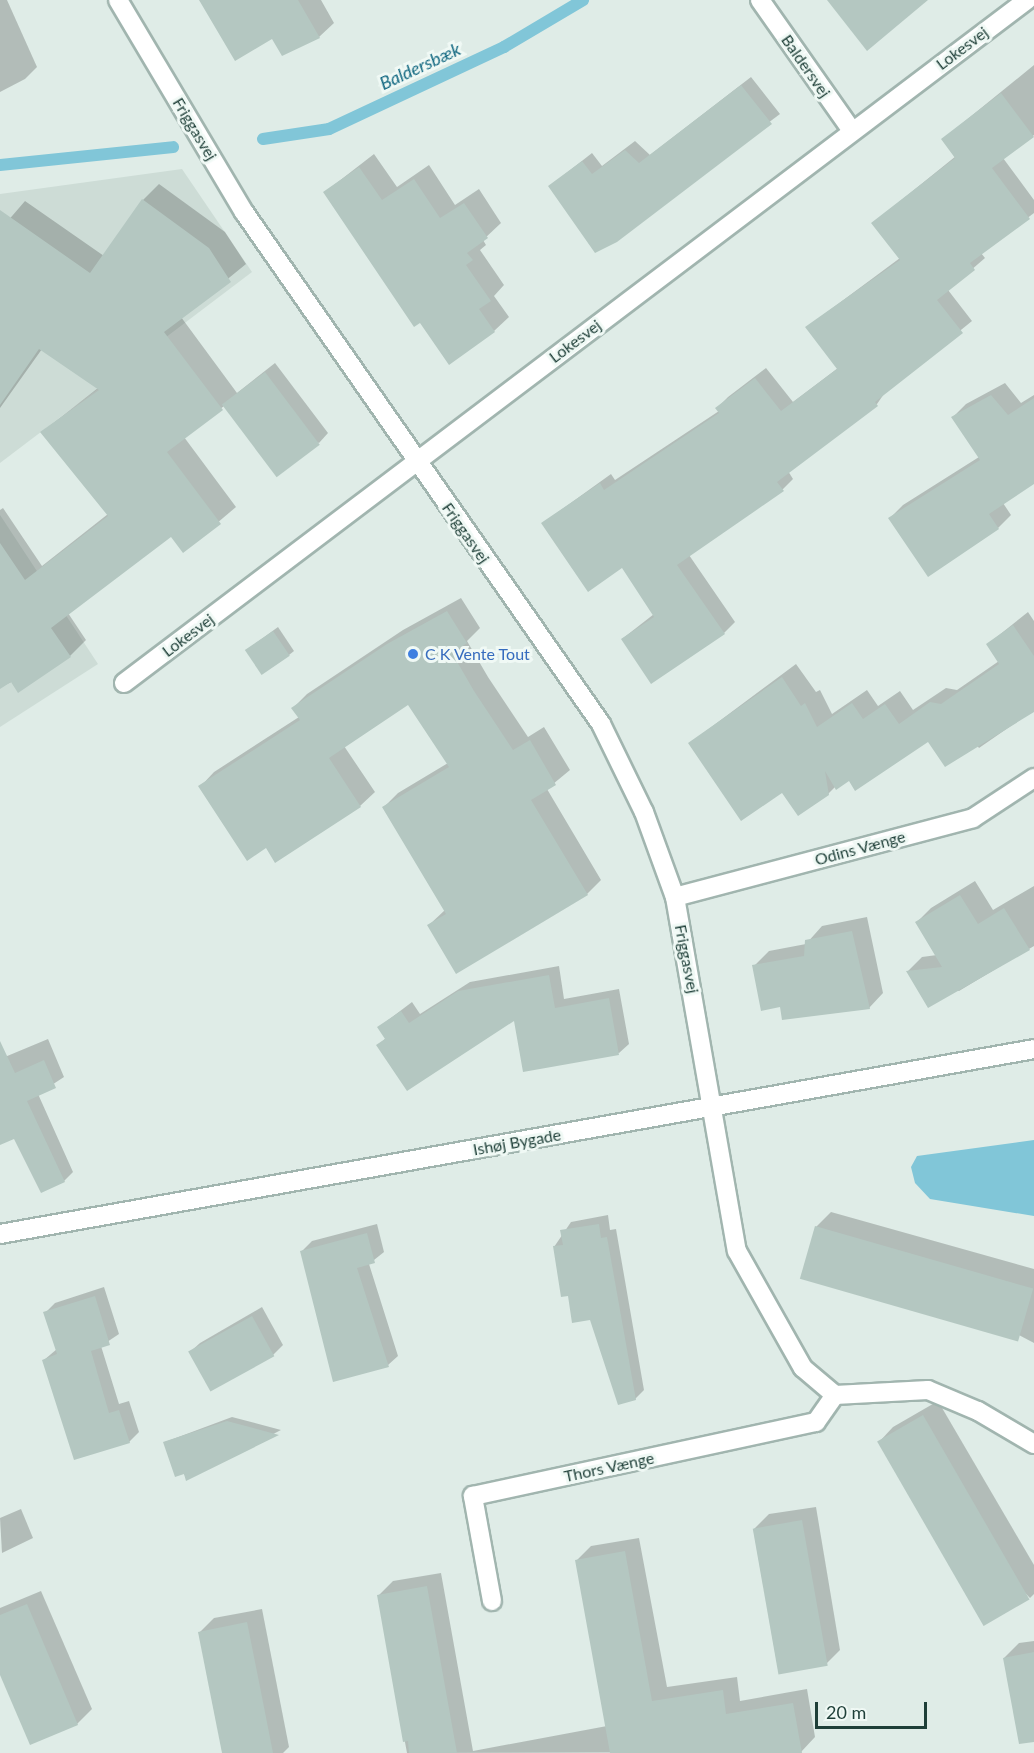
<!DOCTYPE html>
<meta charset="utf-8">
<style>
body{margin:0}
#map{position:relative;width:1034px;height:1753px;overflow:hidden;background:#dfece7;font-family:Lato,sans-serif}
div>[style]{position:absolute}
.built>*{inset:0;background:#cddcd6}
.water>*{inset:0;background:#81c6d8}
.shadow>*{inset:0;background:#0003}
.stream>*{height:12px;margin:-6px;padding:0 6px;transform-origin:6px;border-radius:6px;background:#81c6d8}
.building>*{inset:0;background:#b4c7c1;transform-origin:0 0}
.roads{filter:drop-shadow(2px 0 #a1b5af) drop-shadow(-2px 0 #a1b5af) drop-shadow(0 2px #a1b5af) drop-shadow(0 -2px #a1b5af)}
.street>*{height:18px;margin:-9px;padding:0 9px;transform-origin:9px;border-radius:9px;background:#fff}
.secondary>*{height:18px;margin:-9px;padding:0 9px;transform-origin:9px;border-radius:9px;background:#fff}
.dots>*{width:16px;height:16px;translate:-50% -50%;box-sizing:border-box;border:3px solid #f0f9f5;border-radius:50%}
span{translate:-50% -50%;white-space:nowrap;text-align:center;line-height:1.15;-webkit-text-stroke:6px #f0f9f5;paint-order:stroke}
.street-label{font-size:16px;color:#1e3f38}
.shop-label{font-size:16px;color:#366cbe}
.left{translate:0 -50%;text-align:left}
.water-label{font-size:18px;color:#126881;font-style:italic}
.scale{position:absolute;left:815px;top:1702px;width:112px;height:27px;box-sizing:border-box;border:3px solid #1e3f38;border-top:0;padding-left:8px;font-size:18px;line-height:21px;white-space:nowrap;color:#1e3f38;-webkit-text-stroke:4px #f0f9f5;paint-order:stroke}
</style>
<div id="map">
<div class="built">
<i style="clip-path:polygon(182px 169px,252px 272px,0 463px,0 194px)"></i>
<i style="clip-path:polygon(0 515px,98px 664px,0 727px)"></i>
</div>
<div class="water">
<i style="clip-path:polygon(1034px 1140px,1034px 1216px,930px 1199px,915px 1183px,911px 1167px,917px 1156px)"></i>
</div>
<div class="shadow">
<i style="clip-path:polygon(0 0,7px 0,37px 67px,25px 79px,0 92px)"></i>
<i style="clip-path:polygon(201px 0,321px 0,334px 23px,319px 37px,282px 54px,273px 37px)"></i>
<i style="clip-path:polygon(1034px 65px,1034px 135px,1003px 158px,1034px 200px,1034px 213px,981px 253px,985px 258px,948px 290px,972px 321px,886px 391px,877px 404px,788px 471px,793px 479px,783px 489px,689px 555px,735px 622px,724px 633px,622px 639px,654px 614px,622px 566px,543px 523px,611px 474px,615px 480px,719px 411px,717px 408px,728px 397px,766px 368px,793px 402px,838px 368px,807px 327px,900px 258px,873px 223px,956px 156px,943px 139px)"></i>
<i style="clip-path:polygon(751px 77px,780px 114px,596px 251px,550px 186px,592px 153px,602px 166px,635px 141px,650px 155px)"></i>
<i style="clip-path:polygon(374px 154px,397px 187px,429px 165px,455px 205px,479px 189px,501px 223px,483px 240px,486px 245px,480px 250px,504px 285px,494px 296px,509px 317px,494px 331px,325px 192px)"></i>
<i style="clip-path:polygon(159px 184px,225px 232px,246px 264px,181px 317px,237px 393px,275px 363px,328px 433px,319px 443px,224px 406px,184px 437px,236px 507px,184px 551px,171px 535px,68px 613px,86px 640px,70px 656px,0 687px,0 510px,3px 508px,42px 566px,108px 514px,42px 432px,98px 388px,42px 349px,0 408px,0 230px,25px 201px,104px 256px,143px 200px)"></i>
<i style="clip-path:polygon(1005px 383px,1021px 403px,1034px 395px,1034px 482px,1003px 503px,1011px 515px,998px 528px,890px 518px,903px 505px,979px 457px,953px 417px,966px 404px)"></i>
<i style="clip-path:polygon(461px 598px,480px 628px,467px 641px,488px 677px,528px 737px,544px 727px,570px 770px,547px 789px,601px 880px,587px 894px,429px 925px,445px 910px,384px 807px,398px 793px,448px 763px,408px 703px,344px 746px,375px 792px,360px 806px,276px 861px,266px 846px,200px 787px,214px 772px,299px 717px,293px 708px,307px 694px,403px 630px)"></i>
<i style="clip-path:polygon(1028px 612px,1034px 621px,1034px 710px,979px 748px,976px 744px,928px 740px,836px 786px,828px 794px,783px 791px,690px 743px,796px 664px,816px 692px,820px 690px,832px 714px,867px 690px,878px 706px,900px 691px,913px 710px,946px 688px,957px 690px,999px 661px,988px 644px)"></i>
<i style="clip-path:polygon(278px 627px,294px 651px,289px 655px,252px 646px)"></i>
<i style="clip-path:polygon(975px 881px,993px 910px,1034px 886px,1034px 946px,959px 991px,908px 971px,922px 957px,937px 955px,917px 922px,931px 908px)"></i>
<i style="clip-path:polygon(867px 917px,883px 993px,869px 1008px,781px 1005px,754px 966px,769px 951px,806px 944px,822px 926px)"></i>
<i style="clip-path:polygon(559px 966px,564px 999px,619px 989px,629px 1044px,619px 1053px,515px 1018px,378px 1045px,386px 1038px,379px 1027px,412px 1002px,420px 1014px,470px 982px)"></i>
<i style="clip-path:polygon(48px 1039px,64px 1077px,38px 1094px,73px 1172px,64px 1181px,15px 1137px,0 1144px,0 1059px)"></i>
<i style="clip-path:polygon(831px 1212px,1034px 1269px,1034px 1343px,816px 1227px)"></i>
<i style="clip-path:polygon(608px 1215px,610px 1230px,616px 1229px,644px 1390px,635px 1399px,591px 1318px,569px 1294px,554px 1247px,571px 1222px)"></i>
<i style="clip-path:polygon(377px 1224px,384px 1252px,369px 1264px,398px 1356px,388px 1365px,302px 1251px,312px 1241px)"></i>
<i style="clip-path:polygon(104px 1287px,119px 1334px,101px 1346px,119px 1404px,129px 1401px,139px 1432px,129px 1442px,44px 1360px,57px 1349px,45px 1313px,55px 1303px)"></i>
<i style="clip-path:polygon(262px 1307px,283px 1345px,273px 1355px,190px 1352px,200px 1343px)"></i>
<i style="clip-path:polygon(938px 1401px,1034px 1565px,1034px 1594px,1030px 1598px,879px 1442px,893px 1427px)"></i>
<i style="clip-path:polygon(232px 1417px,281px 1430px,187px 1479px,165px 1442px)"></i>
<i style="clip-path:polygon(816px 1507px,840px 1650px,826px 1664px,754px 1529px,769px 1514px)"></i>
<i style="clip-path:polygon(21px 1509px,33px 1538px,2px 1553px,0 1518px)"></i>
<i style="clip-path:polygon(639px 1538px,667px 1687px,737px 1677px,740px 1701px,807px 1689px,815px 1737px,801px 1752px,407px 1753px,378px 1596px,393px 1581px,441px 1573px,473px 1751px,607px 1726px,576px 1561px,591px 1546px)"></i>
<i style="clip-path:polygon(41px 1591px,92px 1709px,77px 1724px,0 1671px,0 1608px)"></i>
<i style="clip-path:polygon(262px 1609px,289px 1747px,283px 1753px,223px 1753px,199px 1633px,214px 1618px)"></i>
<i style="clip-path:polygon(1034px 1641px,1034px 1704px,1004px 1658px,1019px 1643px)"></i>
</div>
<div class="stream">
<i style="left:263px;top:139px;width:67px;rotate:-8.6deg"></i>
<i style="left:329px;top:129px;width:193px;rotate:-25.1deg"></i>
<i style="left:504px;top:47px;width:92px;rotate:-30.7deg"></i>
<i style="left:0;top:165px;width:174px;rotate:-5.9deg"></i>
</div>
<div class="building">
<i style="clip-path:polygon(199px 0,298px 0,320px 38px,282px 56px,272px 39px,235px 61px)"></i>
<i style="clip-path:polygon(827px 0,928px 0,867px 51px)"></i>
<i style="clip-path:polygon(741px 85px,772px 124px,617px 242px,595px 253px,548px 186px,582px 161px,592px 174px,625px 150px,639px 163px)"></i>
<i style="clip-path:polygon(1001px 93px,1034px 137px,992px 168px,1030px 219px,970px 263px,975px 270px,937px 300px,963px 333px,875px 402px,878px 406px,777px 482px,784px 491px,677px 565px,725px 634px,651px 684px,621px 639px,654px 617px,622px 568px,588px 592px,541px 523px,600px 483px,604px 490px,719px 413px,715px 408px,755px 378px,781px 411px,837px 369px,805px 327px,900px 260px,871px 223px,955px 158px,941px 139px)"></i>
<i style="clip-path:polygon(359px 167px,382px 200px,414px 179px,440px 218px,464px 203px,488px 238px,467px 253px,473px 260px,466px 265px,491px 301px,479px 309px,495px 332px,449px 365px,420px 323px,414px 327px,323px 192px)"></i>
<i style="clip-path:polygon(142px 199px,209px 248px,231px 282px,164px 332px,223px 410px,167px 452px,221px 524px,183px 553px,171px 537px,51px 628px,71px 657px,18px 693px,11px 682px,0 689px,0 543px,25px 580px,108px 516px,40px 432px,99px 390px,39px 349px,0 405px,0 210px,90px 273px)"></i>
<i style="left:265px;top:372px;width:91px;height:54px;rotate:53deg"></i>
<i style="clip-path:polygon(991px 395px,1008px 415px,1034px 398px,1034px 484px,989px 514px,999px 529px,928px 577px,888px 518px,980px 460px,951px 417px)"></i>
<i style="clip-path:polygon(447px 611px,467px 643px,452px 653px,474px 691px,513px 750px,530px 740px,556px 785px,531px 800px,588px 895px,456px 974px,427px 925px,446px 914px,382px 807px,449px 767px,408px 705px,329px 758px,361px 807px,275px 863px,266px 848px,247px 861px,198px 786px,300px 720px,291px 708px,387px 644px)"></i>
<i style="clip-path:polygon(1013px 625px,1034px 656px,1034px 712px,945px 767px,928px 742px,855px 791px,849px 781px,836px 790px,825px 771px,829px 795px,798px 816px,782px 793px,741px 821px,688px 743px,782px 677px,801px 706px,805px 703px,817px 727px,852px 703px,863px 719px,885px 704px,899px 724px,930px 702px,941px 704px,999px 664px,986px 644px)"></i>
<i style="left:273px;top:631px;width:30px;height:34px;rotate:56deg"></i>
<i style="clip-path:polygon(960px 895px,978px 924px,1004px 908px,1030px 950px,928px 1008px,906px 971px,942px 967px,915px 922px)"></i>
<i style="clip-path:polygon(852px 931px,870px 1009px,782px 1020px,780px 1007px,761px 1011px,752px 965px,804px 956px,805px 940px)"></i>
<i style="clip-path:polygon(549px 975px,555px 1008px,609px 998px,619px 1055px,523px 1072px,514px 1021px,407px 1091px,376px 1045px,385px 1039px,377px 1027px,401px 1011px,409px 1023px,458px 991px)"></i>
<i style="clip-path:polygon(0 1041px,15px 1073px,44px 1060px,56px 1088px,27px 1101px,65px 1182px,41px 1193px,14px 1139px,0 1145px)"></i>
<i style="clip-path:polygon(599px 1224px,601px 1238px,607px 1237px,636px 1400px,618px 1405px,590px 1320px,572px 1323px,568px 1296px,561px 1297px,553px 1246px,563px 1245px,560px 1230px)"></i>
<i style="left:815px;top:1226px;width:227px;height:55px;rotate:16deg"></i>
<i style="clip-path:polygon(367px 1233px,375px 1263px,357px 1268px,389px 1367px,333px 1382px,300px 1251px)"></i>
<i style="clip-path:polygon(95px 1296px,110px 1345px,91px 1351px,109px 1413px,119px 1410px,130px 1443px,74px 1460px,42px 1360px,57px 1354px,43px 1312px)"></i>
<i style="left:252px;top:1316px;width:46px;height:73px;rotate:61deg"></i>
<i style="left:923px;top:1415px;width:213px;height:53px;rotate:60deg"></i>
<i style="clip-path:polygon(227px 1421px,279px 1435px,186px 1481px,184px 1474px,175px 1477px,163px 1442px)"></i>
<i style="left:802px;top:1520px;width:148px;height:50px;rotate:80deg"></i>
<i style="clip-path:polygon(625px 1551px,652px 1701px,723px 1690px,726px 1714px,793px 1703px,802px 1753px,610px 1753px,575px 1560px)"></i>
<i style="clip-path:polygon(427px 1586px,457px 1753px,409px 1753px,408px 1741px,403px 1742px,377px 1595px)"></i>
<i style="clip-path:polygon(27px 1604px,78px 1725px,30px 1745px,0 1675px,0 1615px)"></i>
<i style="clip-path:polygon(247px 1622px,261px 1692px,273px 1753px,222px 1753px,198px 1632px)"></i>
<i style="clip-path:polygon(1034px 1652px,1034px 1742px,1019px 1744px,1003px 1658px)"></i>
</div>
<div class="roads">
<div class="street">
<i style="left:118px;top:0;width:247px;rotate:59.3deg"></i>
<i style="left:244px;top:212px;width:624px;rotate:55.11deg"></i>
<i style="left:601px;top:724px;width:98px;rotate:64deg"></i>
<i style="left:644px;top:812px;width:90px;rotate:70deg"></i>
<i style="left:675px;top:897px;width:359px;rotate:80.1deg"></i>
<i style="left:737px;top:1251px;width:134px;rotate:60.6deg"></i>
<i style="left:803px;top:1368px;width:42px;rotate:40.2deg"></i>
<i style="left:835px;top:1395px;width:93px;rotate:-3.1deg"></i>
<i style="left:928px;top:1390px;width:54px;rotate:22.8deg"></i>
<i style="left:978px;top:1411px;width:65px;rotate:30.5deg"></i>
<i style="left:760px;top:0;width:160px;rotate:54.9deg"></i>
<i style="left:124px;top:683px;width:1132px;rotate:-37.1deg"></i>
<i style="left:675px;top:897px;width:308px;rotate:-14.8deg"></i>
<i style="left:973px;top:818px;width:73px;rotate:-33.3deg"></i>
<i style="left:492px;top:1601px;width:107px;rotate:-100.3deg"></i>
<i style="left:473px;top:1496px;width:351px;rotate:-12.2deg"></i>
<i style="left:816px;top:1422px;width:33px;rotate:-55deg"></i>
</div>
<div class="secondary">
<i style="left:0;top:1234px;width:1050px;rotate:-10.14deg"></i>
</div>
</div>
<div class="dots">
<i style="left:413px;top:654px;background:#3f7fe0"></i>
</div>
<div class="street-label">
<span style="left:962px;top:48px;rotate:-37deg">Lokesvej</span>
<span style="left:806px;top:66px;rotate:55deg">Baldersvej</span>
<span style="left:195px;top:129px;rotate:59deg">Friggasvej</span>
<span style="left:575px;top:341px;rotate:-37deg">Lokesvej</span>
<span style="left:466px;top:533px;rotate:55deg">Friggasvej</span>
<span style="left:188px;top:635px;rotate:-37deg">Lokesvej</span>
<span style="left:860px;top:848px;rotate:-15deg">Odins Vænge</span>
<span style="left:687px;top:959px;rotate:79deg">Friggasvej</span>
<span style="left:517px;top:1142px;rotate:-10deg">Ishøj Bygade</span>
<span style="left:609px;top:1467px;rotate:-12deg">Thors Vænge</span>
</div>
<div class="shop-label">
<span class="left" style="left:425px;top:654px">C K Vente Tout</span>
</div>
<div class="water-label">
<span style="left:420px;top:66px;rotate:-25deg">Baldersbæk</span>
</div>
<div class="scale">20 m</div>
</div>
